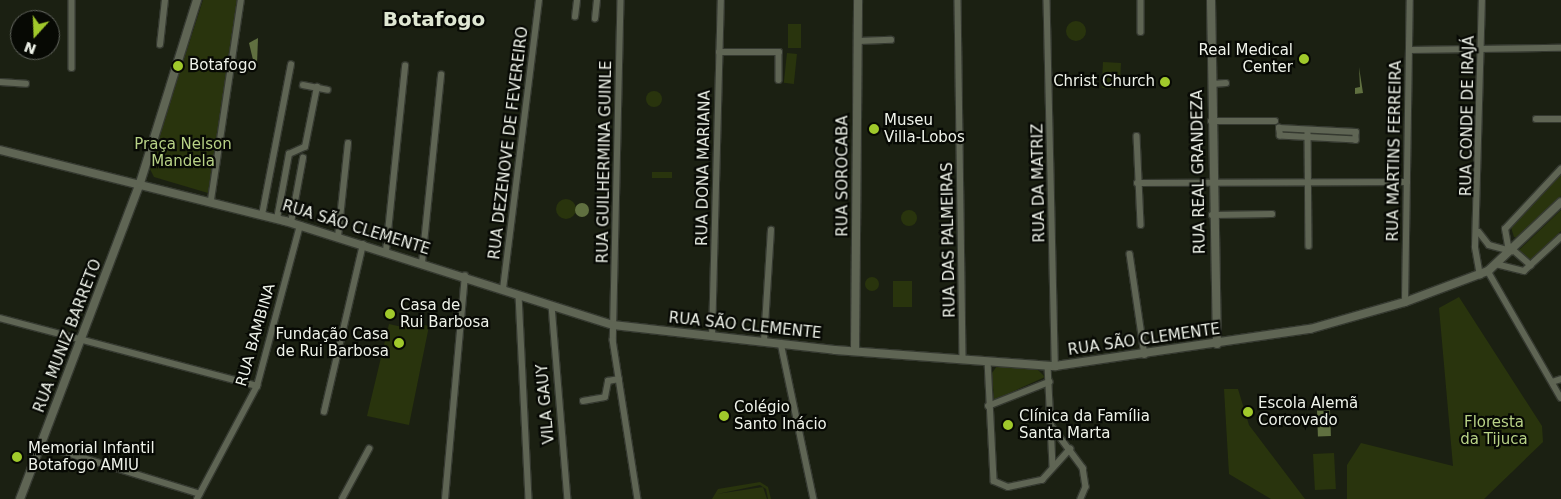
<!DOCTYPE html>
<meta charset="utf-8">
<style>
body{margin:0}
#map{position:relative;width:1561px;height:499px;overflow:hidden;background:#1b2012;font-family:"DejaVu Sans",sans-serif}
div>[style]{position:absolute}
.green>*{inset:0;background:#29340d;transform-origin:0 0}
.round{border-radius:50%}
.water>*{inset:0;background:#607040;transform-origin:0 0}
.roads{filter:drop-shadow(1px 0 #353930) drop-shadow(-1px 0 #353930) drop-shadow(0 1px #353930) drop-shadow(0 -1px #353930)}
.street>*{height:5.5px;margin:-2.75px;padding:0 2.75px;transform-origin:2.75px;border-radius:2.75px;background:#5f6554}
.secondary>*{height:8px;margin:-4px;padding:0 4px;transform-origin:4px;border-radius:4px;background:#5f6554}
.dots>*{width:14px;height:14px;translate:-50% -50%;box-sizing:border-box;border:2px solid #070904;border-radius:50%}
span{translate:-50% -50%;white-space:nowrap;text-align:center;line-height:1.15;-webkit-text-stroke:4.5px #070904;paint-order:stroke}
.poi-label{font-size:15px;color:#eff3ea}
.right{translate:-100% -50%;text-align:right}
.left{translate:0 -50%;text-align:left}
.street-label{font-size:15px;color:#eff3ea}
.park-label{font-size:15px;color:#b8d286}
.district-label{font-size:20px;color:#dfe7d3;font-weight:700}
.north{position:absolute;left:10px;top:10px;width:50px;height:50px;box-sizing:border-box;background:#070904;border:1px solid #646760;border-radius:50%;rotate:200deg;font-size:14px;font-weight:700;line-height:20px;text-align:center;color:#eff3ea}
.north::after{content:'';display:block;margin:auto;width:18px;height:22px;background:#a0c92b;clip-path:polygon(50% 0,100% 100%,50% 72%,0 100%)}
</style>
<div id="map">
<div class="green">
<i style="clip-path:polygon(203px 0,239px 0,208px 193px,154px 177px,149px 167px)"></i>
<i class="round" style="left:1066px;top:21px;width:20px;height:20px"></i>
<i style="left:788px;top:24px;width:13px;height:24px"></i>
<i style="left:787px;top:53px;width:10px;height:30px;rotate:6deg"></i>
<i style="left:1103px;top:62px;width:18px;height:26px;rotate:3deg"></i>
<i class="round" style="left:646px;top:91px;width:16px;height:16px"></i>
<i style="clip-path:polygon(1286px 130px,1352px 134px,1348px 137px,1289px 134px)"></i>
<i style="left:652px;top:172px;width:20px;height:6px"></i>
<i style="clip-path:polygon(1561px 174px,1561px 196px,1518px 238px,1514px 237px,1510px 224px)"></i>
<i class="round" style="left:556px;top:199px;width:20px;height:20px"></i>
<i style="clip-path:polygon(1561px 210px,1561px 231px,1530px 261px,1518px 251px)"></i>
<i class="round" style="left:901px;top:210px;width:16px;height:16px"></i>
<i class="round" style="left:865px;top:277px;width:14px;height:14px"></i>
<i style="left:893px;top:281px;width:19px;height:26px"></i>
<i style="clip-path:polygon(1459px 297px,1542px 426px,1543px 442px,1484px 499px,1347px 499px,1347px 465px,1361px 443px,1453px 466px,1439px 308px)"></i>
<i style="clip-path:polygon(404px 321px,429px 326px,409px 425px,367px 416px,389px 324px,402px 327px)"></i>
<i style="clip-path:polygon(997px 366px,1037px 369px,1045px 377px,994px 400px,992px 373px)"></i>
<i style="clip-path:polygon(1224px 389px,1238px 389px,1249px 425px,1305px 499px,1271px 499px,1229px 474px)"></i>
<i style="left:1334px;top:453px;width:36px;height:21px;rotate:87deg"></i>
<i style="clip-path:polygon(760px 482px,768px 487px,771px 499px,768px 499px,766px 489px,760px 485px,717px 494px,763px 487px,767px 499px,712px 499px,718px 489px)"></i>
</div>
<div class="water">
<i style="clip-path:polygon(258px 38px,257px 64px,254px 64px,249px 43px)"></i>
<i style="clip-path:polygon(1359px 67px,1363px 93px,1355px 94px,1355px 88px,1360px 87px)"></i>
<i class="round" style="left:575px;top:203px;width:14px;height:14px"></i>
<i style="left:1330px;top:410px;width:26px;height:13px;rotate:88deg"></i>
</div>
<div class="roads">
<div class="street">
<i style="left:72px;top:0;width:68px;rotate:90deg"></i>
<i style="left:621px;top:0;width:340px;rotate:91.3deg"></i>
<i style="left:613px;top:340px;width:161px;rotate:81.1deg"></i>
<i style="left:958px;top:0;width:359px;rotate:89.2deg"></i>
<i style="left:1047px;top:0;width:366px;rotate:88.7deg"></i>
<i style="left:1141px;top:0;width:32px;rotate:90deg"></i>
<i style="left:575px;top:17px;width:17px;rotate:-83deg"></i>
<i style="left:595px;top:19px;width:19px;rotate:-84deg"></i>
<i style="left:858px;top:41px;width:33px;rotate:-2deg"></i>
<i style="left:160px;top:45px;width:45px;rotate:-83.7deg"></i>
<i style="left:1409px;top:50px;width:152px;rotate:-0.8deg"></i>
<i style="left:719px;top:52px;width:60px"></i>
<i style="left:779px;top:52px;width:28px;rotate:90deg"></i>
<i style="left:0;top:82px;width:26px;rotate:4deg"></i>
<i style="left:1212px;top:84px;width:14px;rotate:-4deg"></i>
<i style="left:303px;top:85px;width:25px;rotate:11deg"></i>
<i style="left:1536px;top:119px;width:25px"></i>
<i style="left:1211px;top:121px;width:64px"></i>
<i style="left:1279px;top:128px;width:77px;rotate:3deg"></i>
<i style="left:1356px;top:132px;width:8px;rotate:90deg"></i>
<i style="left:1356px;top:140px;width:76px;rotate:-177deg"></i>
<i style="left:1280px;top:136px;width:8px;rotate:-97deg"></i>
<i style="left:1308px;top:133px;width:113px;rotate:89.5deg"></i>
<i style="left:1137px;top:136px;width:89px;rotate:87.4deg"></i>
<i style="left:1137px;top:183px;width:270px;rotate:-0.2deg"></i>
<i style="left:211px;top:200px;width:202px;rotate:-81.5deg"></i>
<i style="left:262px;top:215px;width:153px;rotate:-79.1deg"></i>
<i style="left:1212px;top:215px;width:60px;rotate:-1deg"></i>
<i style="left:277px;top:219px;width:66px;rotate:-79.5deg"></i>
<i style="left:289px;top:154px;width:17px;rotate:-24deg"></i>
<i style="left:305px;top:147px;width:61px;rotate:-78.7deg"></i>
<i style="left:291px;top:223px;width:66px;rotate:-79.5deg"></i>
<i style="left:1479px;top:232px;width:16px;rotate:52deg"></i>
<i style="left:1489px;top:245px;width:24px;rotate:15deg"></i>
<i style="left:338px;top:237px;width:94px;rotate:-83.9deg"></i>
<i style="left:386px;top:251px;width:186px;rotate:-84.1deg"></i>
<i style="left:1130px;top:254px;width:102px;rotate:81.6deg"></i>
<i style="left:422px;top:263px;width:189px;rotate:-84.2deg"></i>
<i style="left:1496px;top:264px;width:29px;rotate:14deg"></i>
<i style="left:1524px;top:271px;width:50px;rotate:-42.6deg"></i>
<i style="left:1531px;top:266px;width:30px;rotate:-139deg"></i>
<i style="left:1508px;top:246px;width:17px;rotate:-100deg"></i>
<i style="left:1505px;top:229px;width:82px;rotate:-47deg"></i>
<i style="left:1488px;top:271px;width:146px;rotate:60.1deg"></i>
<i style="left:1480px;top:276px;width:29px;rotate:-100deg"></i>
<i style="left:1475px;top:247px;width:247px;rotate:-88.4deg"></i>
<i style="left:503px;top:289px;width:291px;rotate:-82.9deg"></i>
<i style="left:519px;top:295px;width:204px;rotate:87.2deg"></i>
<i style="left:1405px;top:302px;width:302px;rotate:-89.1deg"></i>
<i style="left:552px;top:306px;width:194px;rotate:85.3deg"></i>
<i style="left:0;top:318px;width:266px;rotate:14.8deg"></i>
<i style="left:712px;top:337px;width:337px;rotate:-88.5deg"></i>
<i style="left:764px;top:341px;width:111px;rotate:-86.4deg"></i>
<i style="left:781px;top:343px;width:159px;rotate:78.1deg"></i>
<i style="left:988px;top:361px;width:120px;rotate:87.1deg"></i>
<i style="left:994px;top:481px;width:15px;rotate:23deg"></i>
<i style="left:1008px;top:487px;width:35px;rotate:-12deg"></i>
<i style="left:1042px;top:480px;width:42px;rotate:-47.9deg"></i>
<i style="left:1048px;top:366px;width:59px;rotate:87.1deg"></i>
<i style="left:1051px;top:425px;width:54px;rotate:53.3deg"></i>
<i style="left:1083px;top:468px;width:19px;rotate:81deg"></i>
<i style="left:1086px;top:487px;width:13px;rotate:113deg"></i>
<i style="left:1552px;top:382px;width:9px;rotate:-18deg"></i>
<i style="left:583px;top:401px;width:22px;rotate:-10deg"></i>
<i style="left:605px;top:397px;width:16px;rotate:-79deg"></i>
<i style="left:608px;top:381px;width:11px;rotate:-10deg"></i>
<i style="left:988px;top:406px;width:66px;rotate:-21.5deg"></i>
<i style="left:324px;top:412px;width:172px;rotate:-76.9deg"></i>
<i style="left:1051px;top:425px;width:41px;rotate:87.2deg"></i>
<i style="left:41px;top:445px;width:166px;rotate:17.1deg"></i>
<i style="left:197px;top:499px;width:128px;rotate:-62deg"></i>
<i style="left:257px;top:386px;width:166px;rotate:-75deg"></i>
<i style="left:342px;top:499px;width:57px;rotate:-61.6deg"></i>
<i style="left:445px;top:499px;width:224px;rotate:-84.9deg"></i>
</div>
<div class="secondary">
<i style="left:1211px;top:0;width:344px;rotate:89deg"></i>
<i style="left:0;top:150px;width:294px;rotate:14deg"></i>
<i style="left:285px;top:221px;width:344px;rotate:17.6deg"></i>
<i style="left:613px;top:325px;width:223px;rotate:6.4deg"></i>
<i style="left:835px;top:350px;width:221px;rotate:4.2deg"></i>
<i style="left:1055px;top:366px;width:258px;rotate:-8.3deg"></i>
<i style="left:1310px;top:329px;width:99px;rotate:-15.9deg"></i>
<i style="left:1405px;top:302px;width:89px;rotate:-20.5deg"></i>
<i style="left:1488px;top:271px;width:100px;rotate:-43.4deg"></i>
<i style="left:855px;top:351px;width:351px;rotate:-89.5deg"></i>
<i style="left:20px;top:499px;width:338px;rotate:-69.2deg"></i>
<i style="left:140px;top:183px;width:192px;rotate:-72.7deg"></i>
</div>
</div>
<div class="dots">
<i style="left:1304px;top:59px;background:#a0c92b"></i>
<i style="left:178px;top:66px;background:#a0c92b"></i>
<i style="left:1165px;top:82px;background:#a0c92b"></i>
<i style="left:874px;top:129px;background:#a0c92b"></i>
<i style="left:390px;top:314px;background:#a0c92b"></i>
<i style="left:399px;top:343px;background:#a0c92b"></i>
<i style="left:1248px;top:412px;background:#a0c92b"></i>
<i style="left:724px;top:416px;background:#a0c92b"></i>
<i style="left:1008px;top:425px;background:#a0c92b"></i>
<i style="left:17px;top:457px;background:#a0c92b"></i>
</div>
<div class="poi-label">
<span class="right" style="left:1293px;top:59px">Real Medical<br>Center</span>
<span class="left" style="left:189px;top:66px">Botafogo</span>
<span class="right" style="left:1155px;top:82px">Christ Church</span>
<span class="left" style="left:884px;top:129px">Museu<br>Villa-Lobos</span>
<span class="left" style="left:400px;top:314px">Casa de<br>Rui Barbosa</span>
<span class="right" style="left:389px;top:343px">Fundação Casa<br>de Rui Barbosa</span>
<span class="left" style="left:1258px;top:412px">Escola Alemã<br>Corcovado</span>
<span class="left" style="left:734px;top:416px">Colégio<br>Santo Inácio</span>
<span class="left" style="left:1019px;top:425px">Clínica da Família<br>Santa Marta</span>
<span class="left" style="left:28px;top:457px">Memorial Infantil<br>Botafogo AMIU</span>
</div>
<div class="street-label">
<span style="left:1468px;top:116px;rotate:-89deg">RUA CONDE DE IRAJÁ</span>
<span style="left:509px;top:143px;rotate:-83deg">RUA DEZENOVE DE FEVEREIRO</span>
<span style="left:1395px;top:151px;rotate:-89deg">RUA MARTINS FERREIRA</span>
<span style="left:605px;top:162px;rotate:-89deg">RUA GUILHERMINA GUINLE</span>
<span style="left:704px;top:168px;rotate:-89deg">RUA DONA MARIANA</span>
<span style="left:1199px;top:172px;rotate:-91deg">RUA REAL GRANDEZA</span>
<span style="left:843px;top:176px;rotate:-90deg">RUA SOROCABA</span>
<span style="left:1039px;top:183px;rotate:-91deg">RUA DA MATRIZ</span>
<span style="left:356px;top:228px;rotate:17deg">RUA SÃO CLEMENTE</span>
<span style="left:949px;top:240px;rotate:-91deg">RUA DAS PALMEIRAS</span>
<span style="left:745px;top:326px;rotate:6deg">RUA SÃO CLEMENTE</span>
<span style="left:256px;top:335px;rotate:-74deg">RUA BAMBINA</span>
<span style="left:68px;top:336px;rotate:-69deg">RUA MUNIZ BARRETO</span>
<span style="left:1144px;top:340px;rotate:-8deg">RUA SÃO CLEMENTE</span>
<span style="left:546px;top:404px;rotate:-95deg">VILA GAUY</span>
</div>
<div class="park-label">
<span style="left:183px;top:153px">Praça Nelson<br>Mandela</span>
<span style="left:1494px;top:431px">Floresta<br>da Tijuca</span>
</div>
<div class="district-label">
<span style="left:434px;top:19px">Botafogo</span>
</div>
<div class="north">N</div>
</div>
